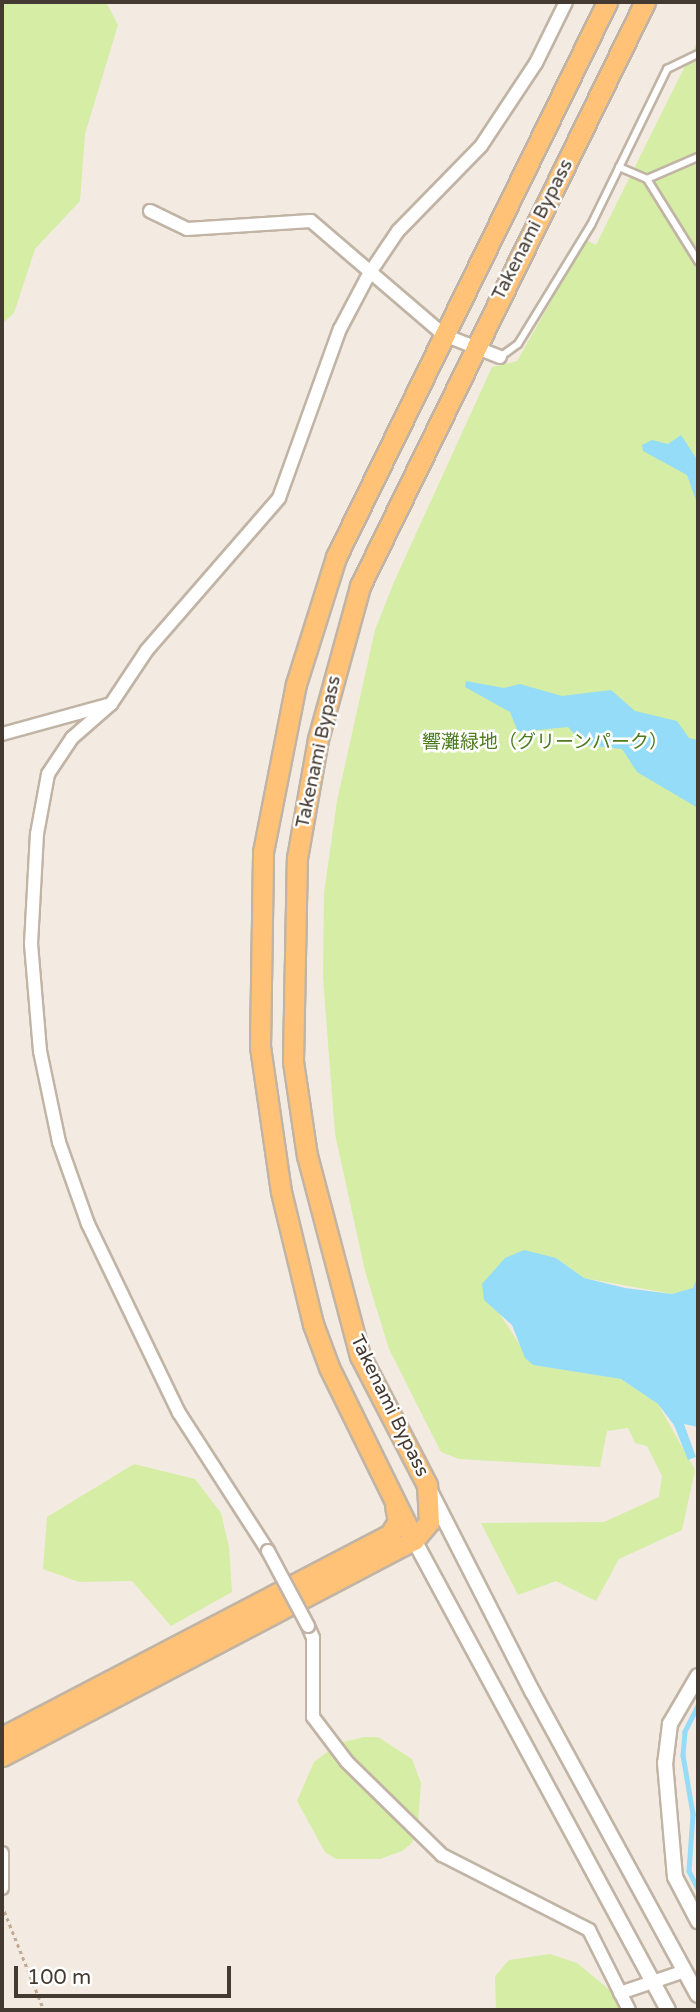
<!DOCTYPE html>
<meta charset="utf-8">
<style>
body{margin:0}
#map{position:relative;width:700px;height:2012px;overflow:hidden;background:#f3ebe1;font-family:"Varela Round","Noto Sans JP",sans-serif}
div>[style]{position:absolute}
.green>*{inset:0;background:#d5eda4}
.water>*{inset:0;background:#94dcf8}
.stream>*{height:4.5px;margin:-2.25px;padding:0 2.25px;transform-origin:2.25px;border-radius:2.25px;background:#94dcf8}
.path>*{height:2.5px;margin-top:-1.25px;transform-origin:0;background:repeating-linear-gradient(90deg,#c2ab92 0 3.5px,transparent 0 7px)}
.roads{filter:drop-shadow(2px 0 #c1b4a5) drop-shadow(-2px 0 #c1b4a5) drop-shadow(0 2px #c1b4a5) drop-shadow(0 -2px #c1b4a5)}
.service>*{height:6px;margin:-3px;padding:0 3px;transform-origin:3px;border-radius:3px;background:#fff}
.minor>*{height:12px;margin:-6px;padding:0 6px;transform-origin:6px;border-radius:6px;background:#fff}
.tertiary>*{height:14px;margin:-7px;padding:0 7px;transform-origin:7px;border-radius:7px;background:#fff}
.trunk>*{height:19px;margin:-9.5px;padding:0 9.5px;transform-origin:9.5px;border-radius:9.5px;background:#ffc276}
.bridges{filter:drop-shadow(2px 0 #c1b4a5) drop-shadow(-2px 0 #c1b4a5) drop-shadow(0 2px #c1b4a5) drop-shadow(0 -2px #c1b4a5)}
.minor-bridge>*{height:12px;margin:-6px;padding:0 6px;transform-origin:6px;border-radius:6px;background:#fff}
span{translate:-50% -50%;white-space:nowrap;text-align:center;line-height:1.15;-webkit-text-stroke:5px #fff;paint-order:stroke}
.street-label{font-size:19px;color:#443a31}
.park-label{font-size:19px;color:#4e7c1f}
.frame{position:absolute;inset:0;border:4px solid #443a31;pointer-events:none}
.scale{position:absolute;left:14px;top:1966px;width:217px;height:32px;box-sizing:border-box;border:4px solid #443a31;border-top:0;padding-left:9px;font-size:21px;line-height:24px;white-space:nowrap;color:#443a31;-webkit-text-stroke:5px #fff;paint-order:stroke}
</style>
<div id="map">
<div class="green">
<i style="clip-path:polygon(2px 2px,106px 2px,118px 25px,85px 134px,80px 201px,35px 249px,14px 313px,2px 324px)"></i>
<i style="clip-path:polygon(698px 40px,698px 1275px,693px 1288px,672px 1294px,584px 1278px,556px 1258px,499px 1313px,533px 1365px,621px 1379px,658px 1404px,695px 1470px,682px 1530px,619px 1559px,596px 1601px,556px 1581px,518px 1595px,481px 1523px,604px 1522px,659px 1497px,662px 1476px,647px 1446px,635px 1443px,628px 1428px,607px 1431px,600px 1467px,459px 1459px,441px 1452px,389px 1349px,365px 1271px,335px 1134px,323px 978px,324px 893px,337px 801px,375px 630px,394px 582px,492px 367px,517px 361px,586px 240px,596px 245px)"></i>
<i style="clip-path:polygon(134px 1464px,195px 1479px,221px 1513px,229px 1547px,232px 1592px,171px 1626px,132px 1581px,79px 1582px,43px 1569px,47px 1517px)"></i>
<i style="clip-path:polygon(364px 1737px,378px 1737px,412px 1759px,421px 1783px,418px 1822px,412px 1843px,402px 1851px,380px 1859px,336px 1859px,325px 1852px,297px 1801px,314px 1762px,339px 1743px)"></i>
<i style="clip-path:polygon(550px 1954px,577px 1963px,634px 2010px,496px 2010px,495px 1976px,509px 1960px)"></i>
</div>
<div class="water">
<i style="clip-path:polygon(681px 435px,698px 461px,698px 506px,687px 475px,643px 451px,642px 445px,652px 440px,668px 444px)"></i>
<i style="clip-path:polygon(466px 681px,504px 688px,520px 684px,562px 696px,611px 690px,635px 711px,677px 721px,689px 738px,698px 740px,698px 808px,637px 772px,622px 749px,584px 745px,568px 727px,518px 732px,510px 712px,465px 687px)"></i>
<i style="clip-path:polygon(524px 1250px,556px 1258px,584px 1278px,625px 1288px,672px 1294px,693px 1288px,698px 1275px,698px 1427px,684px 1424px,696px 1457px,688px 1460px,674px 1425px,658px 1404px,621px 1379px,533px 1365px,525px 1358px,512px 1325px,484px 1300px,482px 1284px,505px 1258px)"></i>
</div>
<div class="stream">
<i style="left:698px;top:1706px;width:29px;rotate:117deg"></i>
<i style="left:685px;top:1732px;width:23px;rotate:95deg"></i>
<i style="left:683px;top:1755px;width:60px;rotate:80.4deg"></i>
<i style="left:693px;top:1814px;width:57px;rotate:94deg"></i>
<i style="left:689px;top:1871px;width:20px;rotate:63deg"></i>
</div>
<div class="path">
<i style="left:2px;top:1905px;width:113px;rotate:68.2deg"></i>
</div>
<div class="roads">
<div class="service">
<i style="left:619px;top:167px;width:30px;rotate:23deg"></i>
<i style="left:647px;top:179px;width:56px;rotate:-23.3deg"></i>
<i style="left:647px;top:179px;width:97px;rotate:58.1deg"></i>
<i style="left:500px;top:357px;width:22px;rotate:-36deg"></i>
<i style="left:518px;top:344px;width:140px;rotate:-58.5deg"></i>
<i style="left:591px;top:225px;width:174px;rotate:-64deg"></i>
<i style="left:667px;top:69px;width:34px;rotate:-26deg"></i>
</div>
<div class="minor">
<i style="left:150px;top:211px;width:41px;rotate:25.9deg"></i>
<i style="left:187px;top:229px;width:124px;rotate:-3.7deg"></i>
<i style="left:311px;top:221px;width:175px;rotate:40.6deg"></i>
<i style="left:444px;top:335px;width:60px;rotate:21.4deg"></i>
<i style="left:2px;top:734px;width:109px;rotate:-15.4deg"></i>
<i style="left:268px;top:1551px;width:164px;rotate:-122.8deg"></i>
<i style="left:179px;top:1413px;width:210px;rotate:-115.7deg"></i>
<i style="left:88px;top:1224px;width:87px;rotate:-109.5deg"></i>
<i style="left:59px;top:1142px;width:93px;rotate:-101.8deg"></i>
<i style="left:40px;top:1051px;width:107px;rotate:-94.8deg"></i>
<i style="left:31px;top:944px;width:110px;rotate:-86.9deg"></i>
<i style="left:37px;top:834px;width:61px;rotate:-79.6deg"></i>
<i style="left:48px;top:774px;width:43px;rotate:-56.3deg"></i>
<i style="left:72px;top:738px;width:52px;rotate:-41.1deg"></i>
<i style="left:111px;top:704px;width:65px;rotate:-56.3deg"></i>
<i style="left:147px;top:650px;width:201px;rotate:-49deg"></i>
<i style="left:279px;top:498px;width:180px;rotate:-70.2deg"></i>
<i style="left:340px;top:329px;width:62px;rotate:-62.2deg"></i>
<i style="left:369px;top:274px;width:52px;rotate:-56deg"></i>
<i style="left:398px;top:231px;width:119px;rotate:-45.7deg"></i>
<i style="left:481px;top:146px;width:100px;rotate:-56.5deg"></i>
<i style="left:536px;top:63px;width:68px;rotate:-63.8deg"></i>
<i style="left:308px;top:1626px;width:13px;rotate:67deg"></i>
<i style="left:313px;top:1638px;width:79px;rotate:90deg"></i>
<i style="left:313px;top:1717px;width:56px;rotate:52.9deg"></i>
<i style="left:347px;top:1762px;width:133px;rotate:44.4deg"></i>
<i style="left:442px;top:1855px;width:165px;rotate:27deg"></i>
<i style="left:589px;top:1930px;width:89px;rotate:63.4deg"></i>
<i style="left:2px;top:1853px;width:35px;rotate:90deg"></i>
<i style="left:620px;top:1993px;width:69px;rotate:-18.7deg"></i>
</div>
<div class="tertiary">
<i style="left:429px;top:1489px;width:227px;rotate:63deg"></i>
<i style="left:532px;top:1691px;width:346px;rotate:61.4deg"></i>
<i style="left:414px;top:1540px;width:534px;rotate:61.61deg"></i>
<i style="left:698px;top:1676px;width:56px;rotate:120.3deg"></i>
<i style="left:670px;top:1724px;width:39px;rotate:97deg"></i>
<i style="left:665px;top:1763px;width:114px;rotate:85deg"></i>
<i style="left:675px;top:1877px;width:50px;rotate:62.4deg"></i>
</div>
<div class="trunk">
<i style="left:414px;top:1540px;width:193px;rotate:-116.2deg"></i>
<i style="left:329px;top:1367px;width:46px;rotate:-110.4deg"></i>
<i style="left:313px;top:1324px;width:136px;rotate:-103.6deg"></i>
<i style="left:281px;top:1192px;width:147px;rotate:-98.2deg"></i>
<i style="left:260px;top:1047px;width:195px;rotate:-89.1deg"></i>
<i style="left:263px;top:852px;width:171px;rotate:-78.9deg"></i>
<i style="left:296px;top:684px;width:133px;rotate:-72.5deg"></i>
<i style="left:336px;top:557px;width:618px;rotate:-63.97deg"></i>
<i style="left:2px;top:1737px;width:438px;rotate:-27.6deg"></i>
<i style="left:390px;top:1534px;width:15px;rotate:-58deg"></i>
<i style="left:398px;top:1521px;width:15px;rotate:-101deg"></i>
<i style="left:2px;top:1756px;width:465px;rotate:-27.7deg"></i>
<i style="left:414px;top:1540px;width:23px;rotate:-50deg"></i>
<i style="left:429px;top:1522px;width:37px;rotate:-93deg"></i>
<i style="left:427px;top:1485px;width:145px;rotate:-117.4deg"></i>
<i style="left:360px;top:1356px;width:207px;rotate:-104.8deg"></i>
<i style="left:307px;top:1156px;width:96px;rotate:-98.4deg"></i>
<i style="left:293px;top:1061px;width:203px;rotate:-88.9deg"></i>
<i style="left:297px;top:858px;width:121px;rotate:-80deg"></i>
<i style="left:318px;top:739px;width:159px;rotate:-74.6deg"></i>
<i style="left:360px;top:586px;width:650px;rotate:-63.99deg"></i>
</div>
</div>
<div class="bridges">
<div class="minor-bridge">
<i style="left:268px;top:1551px;width:85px;rotate:61.9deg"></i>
</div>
</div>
<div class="street-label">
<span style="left:533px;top:230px;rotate:-63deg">Takenami Bypass</span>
<span style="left:319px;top:752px;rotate:-78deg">Takenami Bypass</span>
<span style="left:389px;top:1406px;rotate:64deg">Takenami Bypass</span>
</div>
<div class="park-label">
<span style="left:545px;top:743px">響灘緑地（グリーンパーク）</span>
</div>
<div class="frame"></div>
<div class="scale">100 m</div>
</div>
